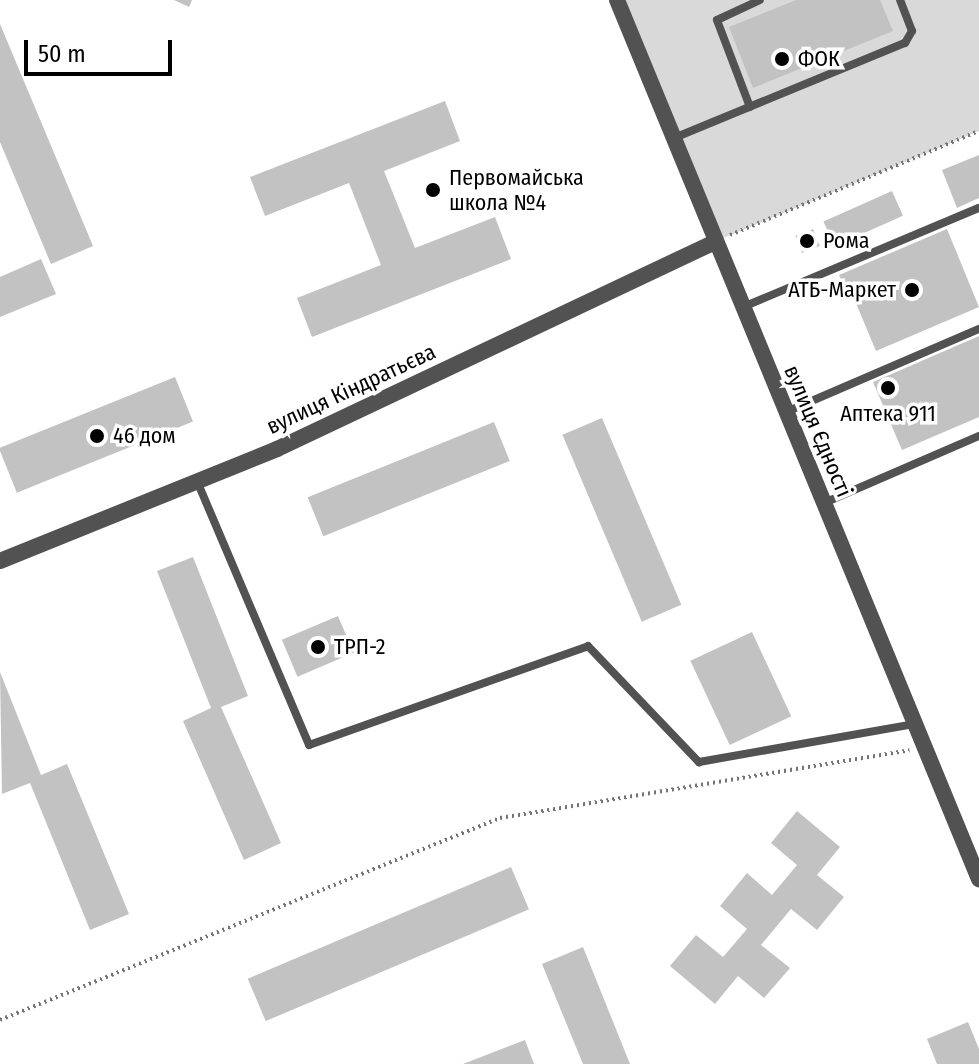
<!DOCTYPE html>
<meta charset="utf-8">
<style>
body{margin:0}
#map{position:relative;width:979px;height:1064px;overflow:hidden;background:#fff;font-family:"Fira Sans Condensed",sans-serif}
div>[style]{position:absolute}
.green>*{inset:0;background:#d9d9d9}
.building>*{inset:0;background:#c2c2c2;transform-origin:0 0}
.path>*{height:4px;margin-top:-2px;transform-origin:0;background:repeating-linear-gradient(90deg,#747474 0 2px,transparent 0 6px)}
.lane>*{height:8px;margin:-4px;padding:0 4px;transform-origin:4px;border-radius:4px;background:#525252}
.street>*{height:16px;margin:-8px;padding:0 8px;transform-origin:8px;border-radius:8px;background:#525252}
.dots>*{width:22px;height:22px;translate:-50% -50%;box-sizing:border-box;border:4px solid #fff;border-radius:50%}
span{translate:-50% -50%;white-space:nowrap;text-align:center;line-height:1.15;-webkit-text-stroke:7px #fff;paint-order:stroke}
.poi-label{font-size:22px;color:#000}
.left{translate:0 -50%;text-align:left}
.right{translate:-100% -50%;text-align:right}
.street-label{font-size:22px;color:#000}
.scale{position:absolute;left:24px;top:40px;width:148px;height:36px;box-sizing:border-box;border:4px solid #000;border-top:0;padding-left:10px;font-size:24px;line-height:28px;white-space:nowrap;color:#000;-webkit-text-stroke:6px #fff;paint-order:stroke}
</style>
<div id="map">
<div class="green">
<i style="clip-path:polygon(617px 0,979px 0,979px 131px,714px 242px)"></i>
</div>
<div class="building">
<i style="clip-path:polygon(174px 0,192px 0,189px 7px)"></i>
<i style="clip-path:polygon(796px 0,880px 0,893px 31px,753px 88px,729px 27px)"></i>
<i style="clip-path:polygon(0 24px,93px 246px,51px 264px,0 142px)"></i>
<i style="clip-path:polygon(445px 101px,460px 141px,384px 171px,415px 248px,495px 217px,511px 259px,312px 337px,297px 298px,381px 265px,349px 183px,265px 216px,250px 177px)"></i>
<i style="clip-path:polygon(979px 155px,979px 198px,957px 208px,942px 170px)"></i>
<i style="left:892px;top:191px;width:27px;height:75px;rotate:66deg"></i>
<i style="left:813px;top:229px;width:18px;height:19px;rotate:68deg"></i>
<i style="clip-path:polygon(947px 229px,979px 307px,876px 351px,850px 289px,846px 291px,839px 275px)"></i>
<i style="clip-path:polygon(41px 259px,56px 294px,0 317px,0 277px)"></i>
<i style="clip-path:polygon(979px 336px,979px 417px,902px 450px,873px 382px)"></i>
<i style="left:175px;top:377px;width:48px;height:190px;rotate:68deg"></i>
<i style="left:602px;top:418px;width:203px;height:43px;rotate:67deg"></i>
<i style="left:494px;top:422px;width:42px;height:201px;rotate:68deg"></i>
<i style="clip-path:polygon(193px 557px,248px 696px,221px 707px,281px 843px,244px 860px,183px 721px,211px 708px,157px 571px)"></i>
<i style="left:338px;top:616px;width:40px;height:61px;rotate:67deg"></i>
<i style="left:752px;top:632px;width:93px;height:68px;rotate:65deg"></i>
<i style="clip-path:polygon(0 672px,41px 775px,67px 764px,129px 914px,90px 930px,30px 783px,2px 794px)"></i>
<i style="clip-path:polygon(797px 811px,840px 847px,817px 875px,844px 897px,817px 930px,791px 909px,761px 945px,790px 968px,764px 998px,738px 976px,715px 1004px,670px 966px,696px 935px,723px 957px,747px 929px,720px 906px,747px 873px,772px 895px,797px 865px,771px 843px)"></i>
<i style="left:511px;top:867px;width:46px;height:286px;rotate:67deg"></i>
<i style="clip-path:polygon(583px 947px,630px 1064px,583px 1064px,542px 964px)"></i>
<i style="clip-path:polygon(968px 1022px,979px 1049px,979px 1064px,937px 1064px,927px 1039px)"></i>
<i style="clip-path:polygon(525px 1040px,534px 1064px,463px 1064px)"></i>
</div>
<div class="path">
<i style="left:730px;top:235px;width:270px;rotate:-22.7deg"></i>
<i style="left:0;top:1020px;width:539px;rotate:-22deg"></i>
<i style="left:500px;top:818px;width:415px;rotate:-9.4deg"></i>
</div>
<div class="lane">
<i style="left:750px;top:107px;width:93px;rotate:-110.8deg"></i>
<i style="left:717px;top:20px;width:47px;rotate:-24.9deg"></i>
<i style="left:674px;top:138px;width:250px;rotate:-22.4deg"></i>
<i style="left:905px;top:43px;width:14px;rotate:-60deg"></i>
<i style="left:912px;top:31px;width:33px;rotate:-111deg"></i>
<i style="left:743px;top:307px;width:256px;rotate:-22.8deg"></i>
<i style="left:786px;top:412px;width:210px;rotate:-23.3deg"></i>
<i style="left:197px;top:481px;width:287px;rotate:67deg"></i>
<i style="left:309px;top:745px;width:296px;rotate:-19.5deg"></i>
<i style="left:588px;top:646px;width:161px;rotate:46.3deg"></i>
<i style="left:699px;top:762px;width:218px;rotate:-10deg"></i>
<i style="left:824px;top:503px;width:169px;rotate:-23.4deg"></i>
</div>
<div class="street">
<i style="left:617px;top:0;width:951px;rotate:67.62deg"></i>
<i style="left:0;top:561px;width:299px;rotate:-22deg"></i>
<i style="left:277px;top:449px;width:484px;rotate:-25.3deg"></i>
</div>
<div class="dots">
<i style="left:782px;top:59px;background:#000"></i>
<i style="left:433px;top:190px;background:#000"></i>
<i style="left:807px;top:241px;background:#000"></i>
<i style="left:912px;top:290px;background:#000"></i>
<i style="left:888px;top:388px;background:#000"></i>
<i style="left:97px;top:436px;background:#000"></i>
<i style="left:318px;top:647px;background:#000"></i>
</div>
<div class="poi-label">
<span class="left" style="left:798px;top:59px">ФОК</span>
<span class="left" style="left:449px;top:190px">Первомайська<br>школа №4</span>
<span class="left" style="left:823px;top:241px">Рома</span>
<span class="right" style="left:896px;top:290px">АТБ-Маркет</span>
<span style="left:888px;top:414px">Аптека 911</span>
<span class="left" style="left:113px;top:436px">46 дом</span>
<span class="left" style="left:334px;top:647px">ТРП-2</span>
</div>
<div class="street-label">
<span style="left:351px;top:389px;rotate:-25deg">вулиця Кіндратьєва</span>
<span style="left:818px;top:431px;rotate:67deg">вулиця Єдності</span>
</div>
<div class="scale">50 m</div>
</div>
